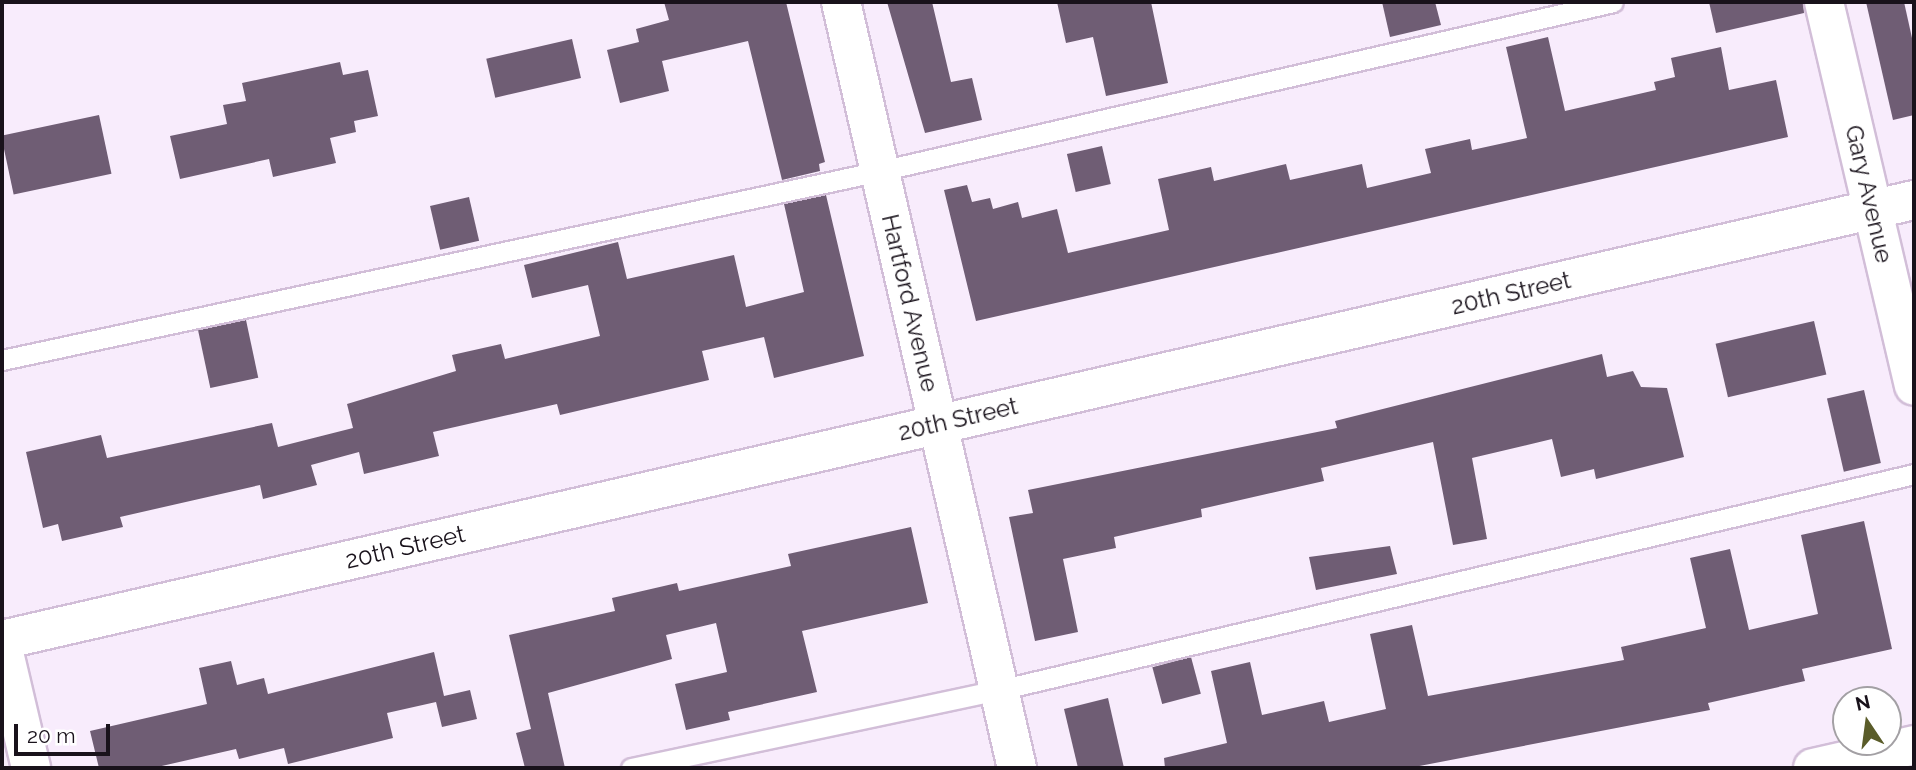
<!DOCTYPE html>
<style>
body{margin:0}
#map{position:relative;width:1916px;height:770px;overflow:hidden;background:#f8ecfc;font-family:Raleway,sans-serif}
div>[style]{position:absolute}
.building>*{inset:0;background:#6f5d74;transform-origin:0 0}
.roads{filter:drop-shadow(2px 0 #d2bed8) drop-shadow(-2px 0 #d2bed8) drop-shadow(0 2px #d2bed8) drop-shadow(0 -2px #d2bed8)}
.lane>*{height:19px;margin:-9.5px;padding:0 9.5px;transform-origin:9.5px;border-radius:9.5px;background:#fff}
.street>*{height:38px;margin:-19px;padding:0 19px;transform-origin:19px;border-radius:19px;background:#fff}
.secondary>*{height:38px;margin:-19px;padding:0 19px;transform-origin:19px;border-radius:19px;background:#fff}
span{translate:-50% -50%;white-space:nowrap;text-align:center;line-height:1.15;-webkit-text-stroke:5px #fff;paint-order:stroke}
.street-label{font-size:24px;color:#19121b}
.frame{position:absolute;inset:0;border:4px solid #19121b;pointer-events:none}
.north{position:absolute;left:1832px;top:686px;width:70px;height:70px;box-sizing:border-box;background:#fff;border:2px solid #a3a0a4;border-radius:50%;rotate:347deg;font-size:19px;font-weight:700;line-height:28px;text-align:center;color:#19121b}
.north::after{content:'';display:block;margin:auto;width:24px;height:32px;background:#5a5c29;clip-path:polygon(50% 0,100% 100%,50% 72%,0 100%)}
.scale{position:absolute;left:14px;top:724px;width:96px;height:32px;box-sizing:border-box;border:4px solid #19121b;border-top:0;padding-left:9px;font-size:21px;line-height:24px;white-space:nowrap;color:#19121b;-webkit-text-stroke:5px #fff;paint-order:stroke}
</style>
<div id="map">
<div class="building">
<i style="clip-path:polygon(664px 2px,786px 2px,825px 162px,819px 164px,820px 171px,782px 180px,748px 41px,662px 61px,669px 91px,620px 103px,607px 50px,639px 42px,636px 29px,669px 20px)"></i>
<i style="clip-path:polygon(887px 2px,932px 2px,951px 82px,972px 78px,982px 120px,925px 133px)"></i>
<i style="clip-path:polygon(1057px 2px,1151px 2px,1168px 83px,1106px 96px,1093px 37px,1066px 43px)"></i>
<i style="clip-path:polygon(1382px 2px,1435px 2px,1441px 25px,1390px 37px)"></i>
<i style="clip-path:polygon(1709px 2px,1803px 2px,1804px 13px,1716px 33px)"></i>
<i style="clip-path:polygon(1866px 2px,1904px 2px,1914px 47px,1914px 115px,1893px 120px)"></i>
<i style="clip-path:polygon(1548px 37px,1565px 111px,1656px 90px,1654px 82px,1675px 77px,1671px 58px,1721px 47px,1729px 90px,1776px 80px,1788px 137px,976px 321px,944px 190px,967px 185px,972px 202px,990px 198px,993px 209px,1018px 202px,1022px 218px,1057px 209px,1068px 253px,1169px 230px,1158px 179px,1211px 167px,1214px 181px,1286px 164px,1290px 180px,1362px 164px,1367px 188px,1431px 173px,1425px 149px,1470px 139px,1472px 150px,1527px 138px,1506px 47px)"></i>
<i style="left:572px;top:39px;width:40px;height:88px;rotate:77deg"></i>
<i style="clip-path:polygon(340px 62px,343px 75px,368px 70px,378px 116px,354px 121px,356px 132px,330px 138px,336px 163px,273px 177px,269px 159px,180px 179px,170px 136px,227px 124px,223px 105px,246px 101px,242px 83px)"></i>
<i style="left:99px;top:115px;width:60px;height:100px;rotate:78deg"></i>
<i style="left:1102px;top:146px;width:39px;height:36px;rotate:77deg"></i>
<i style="clip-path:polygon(826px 195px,864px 356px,774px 378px,764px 337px,702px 351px,709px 380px,560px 415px,557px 404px,433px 432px,439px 456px,364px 474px,359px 452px,311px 465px,317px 485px,263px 499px,260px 485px,120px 517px,123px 527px,62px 541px,58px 524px,43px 528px,26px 452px,101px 435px,107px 458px,272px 423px,278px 447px,353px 428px,347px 404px,456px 371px,452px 355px,501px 344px,505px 359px,600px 336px,588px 285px,532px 298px,524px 265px,618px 242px,627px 279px,734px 255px,746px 307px,804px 292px,784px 204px)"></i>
<i style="left:469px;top:197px;width:45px;height:40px;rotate:77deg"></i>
<i style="left:246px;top:320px;width:59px;height:49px;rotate:78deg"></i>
<i style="left:1814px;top:321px;width:55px;height:101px;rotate:77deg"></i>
<i style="clip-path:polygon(1602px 354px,1607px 377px,1633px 371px,1641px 387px,1667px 388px,1684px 457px,1596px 479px,1594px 469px,1561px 477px,1552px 439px,1472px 458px,1487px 539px,1453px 545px,1433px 442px,1321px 468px,1324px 481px,1201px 509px,1202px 517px,1114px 537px,1116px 548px,1063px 559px,1078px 632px,1035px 641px,1009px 517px,1033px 513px,1028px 490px,1337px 428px,1335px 421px)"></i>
<i style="left:1864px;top:390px;width:75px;height:38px;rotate:77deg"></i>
<i style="clip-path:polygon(1864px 521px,1892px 649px,1802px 669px,1805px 681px,1708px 703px,1710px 710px,1409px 768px,1165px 768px,1164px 758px,1227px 743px,1211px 671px,1250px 662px,1262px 715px,1324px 701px,1329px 722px,1386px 709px,1370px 634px,1412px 625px,1428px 696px,1624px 660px,1621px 647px,1706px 628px,1690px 558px,1730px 549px,1749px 630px,1818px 614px,1801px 535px)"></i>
<i style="clip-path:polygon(911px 527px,928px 603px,802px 631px,817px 692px,728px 712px,730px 720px,686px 730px,675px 684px,727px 672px,716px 623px,666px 635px,672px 659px,548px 693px,565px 768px,525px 768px,516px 733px,531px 729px,509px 635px,615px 611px,612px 598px,677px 583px,679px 591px,791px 566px,788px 554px)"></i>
<i style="clip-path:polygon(1390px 546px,1397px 574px,1316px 590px,1309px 557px)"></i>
<i style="clip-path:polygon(434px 652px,444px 696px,470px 690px,477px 719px,442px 727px,436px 702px,387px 713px,393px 738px,288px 764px,284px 748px,239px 759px,236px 749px,153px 768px,99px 768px,90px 731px,207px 704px,199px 668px,231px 661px,237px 685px,264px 678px,268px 694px)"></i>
<i style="left:1191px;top:657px;width:38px;height:40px;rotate:75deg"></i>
<i style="clip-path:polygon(1108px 698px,1124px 768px,1078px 768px,1064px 709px)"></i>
</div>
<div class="roads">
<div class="lane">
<i style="left:2px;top:360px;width:898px;rotate:-12.15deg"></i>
<i style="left:880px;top:171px;width:752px;rotate:-12.98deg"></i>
<i style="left:631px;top:768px;width:376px;rotate:-12deg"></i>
<i style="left:999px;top:690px;width:940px;rotate:-13.28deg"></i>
</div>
<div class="street">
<i style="left:841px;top:2px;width:786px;rotate:77.06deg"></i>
<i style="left:1824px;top:2px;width:394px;rotate:76.8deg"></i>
<i style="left:2px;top:640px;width:1962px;rotate:-12.96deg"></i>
<i style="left:1813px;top:768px;width:104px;rotate:-12.8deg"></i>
</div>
<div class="secondary">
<i style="left:2px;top:644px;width:127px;rotate:76.8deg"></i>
</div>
</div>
<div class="street-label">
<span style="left:1869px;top:194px;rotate:77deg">Gary Avenue</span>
<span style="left:1511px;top:293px;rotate:-13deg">20th Street</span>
<span style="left:910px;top:303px;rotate:77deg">Hartford Avenue</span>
<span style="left:958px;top:419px;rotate:-13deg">20th Street</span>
<span style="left:405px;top:547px;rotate:-13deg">20th Street</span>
</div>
<div class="frame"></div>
<div class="north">N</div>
<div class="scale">20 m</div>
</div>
